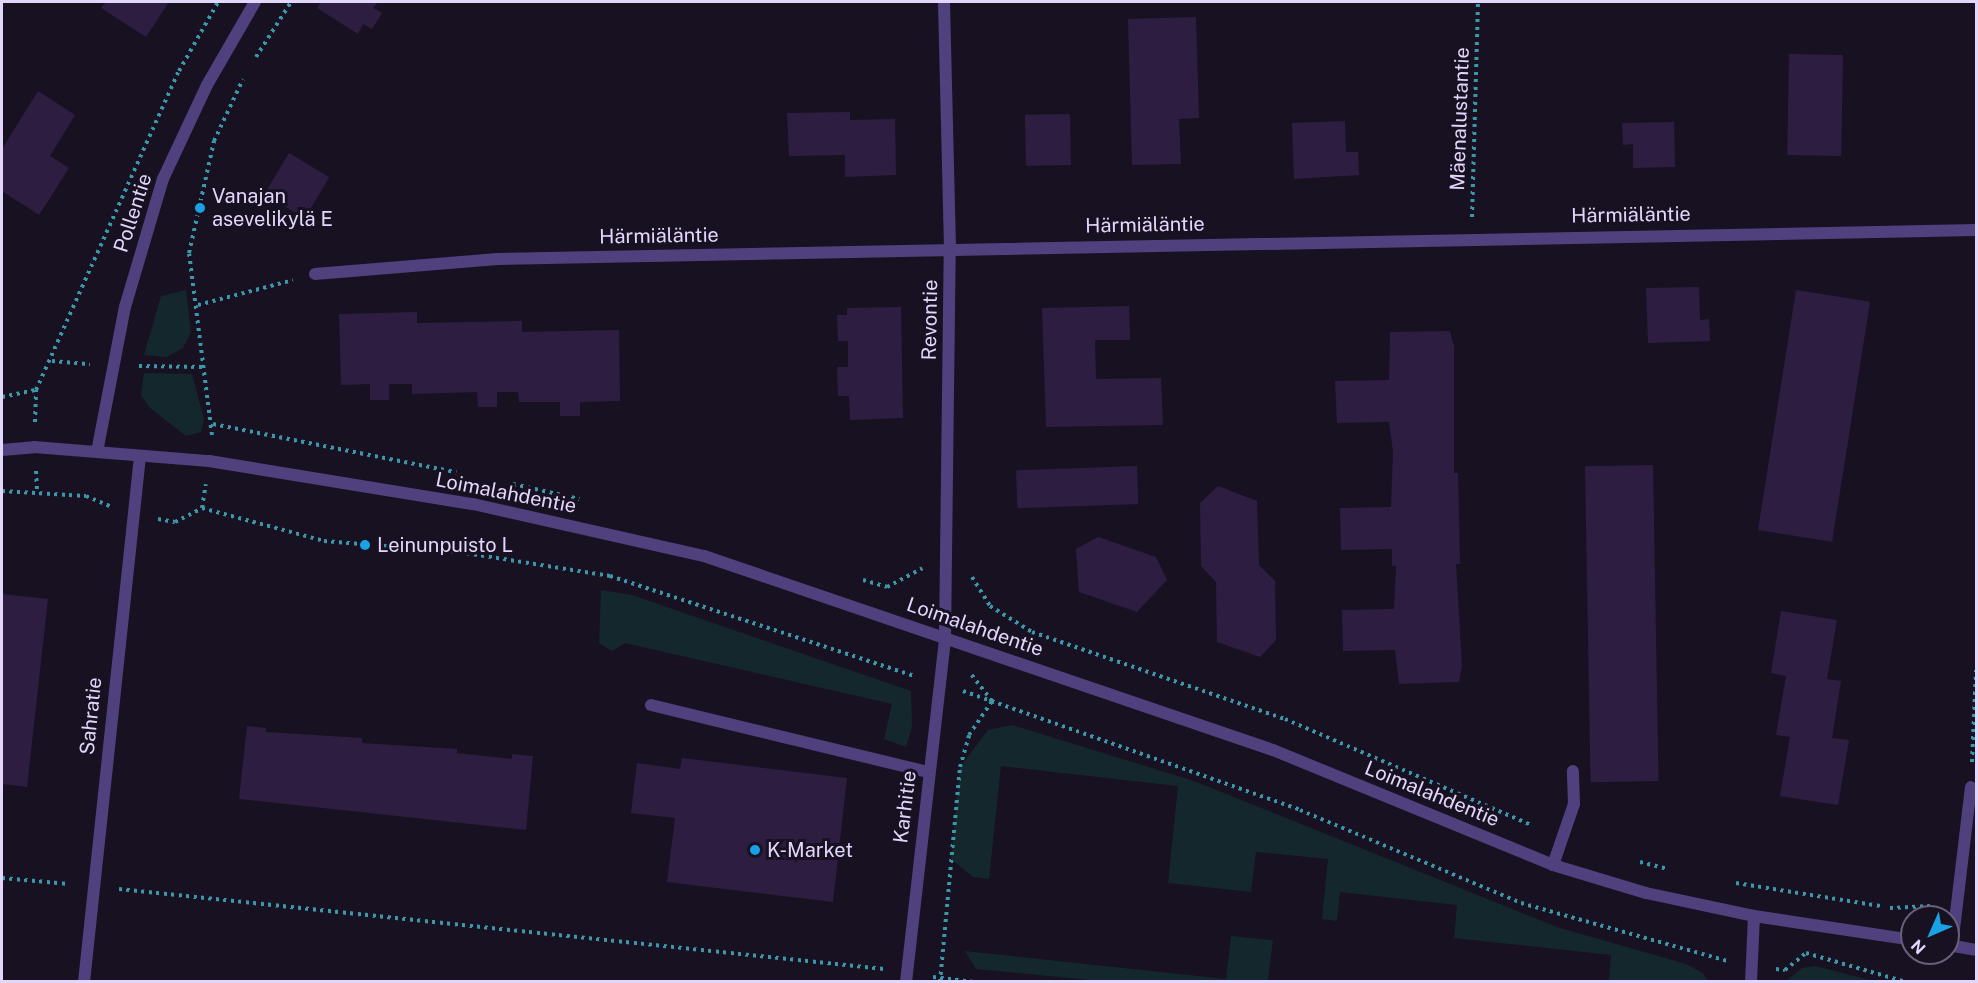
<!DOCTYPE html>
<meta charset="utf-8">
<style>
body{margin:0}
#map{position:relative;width:1978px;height:983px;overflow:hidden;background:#181122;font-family:"Public Sans",sans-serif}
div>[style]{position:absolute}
.green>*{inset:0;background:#14272c}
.building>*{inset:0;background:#2d1e41;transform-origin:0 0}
.path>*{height:4px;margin-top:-2px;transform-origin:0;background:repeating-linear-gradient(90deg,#3b97aa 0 3px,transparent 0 7.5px)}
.service>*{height:12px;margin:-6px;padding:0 6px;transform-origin:6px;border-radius:6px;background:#50407d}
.minor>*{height:12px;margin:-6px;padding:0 6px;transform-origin:6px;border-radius:6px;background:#50407d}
.tertiary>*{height:12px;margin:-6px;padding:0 6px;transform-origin:6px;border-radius:6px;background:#50407d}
.dots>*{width:16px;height:16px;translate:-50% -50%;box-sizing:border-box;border:3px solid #181122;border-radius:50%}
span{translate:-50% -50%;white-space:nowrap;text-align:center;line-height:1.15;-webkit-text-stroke:6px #181122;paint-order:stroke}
.street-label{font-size:20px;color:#e3d6fb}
.poi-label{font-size:20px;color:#e3d6fb}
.left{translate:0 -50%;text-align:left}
.frame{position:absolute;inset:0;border:3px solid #e3d6fb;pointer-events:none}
.north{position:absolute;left:1900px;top:905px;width:60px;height:60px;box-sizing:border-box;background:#181122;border:2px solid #696079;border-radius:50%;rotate:225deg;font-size:16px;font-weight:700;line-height:24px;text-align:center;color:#e3d6fb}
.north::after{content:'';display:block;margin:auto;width:21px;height:27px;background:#18a2e5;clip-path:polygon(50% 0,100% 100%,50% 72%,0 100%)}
</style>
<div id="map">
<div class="green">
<i style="clip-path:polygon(186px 290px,191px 332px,183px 348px,167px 357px,144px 355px,161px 296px)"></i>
<i style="clip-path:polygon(144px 373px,192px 374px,204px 419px,201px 432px,186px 436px,150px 408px,141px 395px)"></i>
<i style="clip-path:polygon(601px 590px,632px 595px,911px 691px,912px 727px,906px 747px,884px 739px,892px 704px,625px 643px,612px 651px,599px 643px)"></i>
<i style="clip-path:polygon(1012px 725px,1194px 781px,1557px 927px,1686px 964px,1703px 973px,1708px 981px,1609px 981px,1611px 955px,1454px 938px,1457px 905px,1340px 892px,1337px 921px,1322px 919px,1328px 859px,1256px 852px,1251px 892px,1168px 883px,1178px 786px,1001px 766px,989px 879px,973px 877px,951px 859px,960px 767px,988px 730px)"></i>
<i style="clip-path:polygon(1231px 936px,1273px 940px,1268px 981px,1100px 981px,976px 969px,965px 951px,1226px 979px)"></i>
<i style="clip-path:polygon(1815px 966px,1874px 981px,1786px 981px,1802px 968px)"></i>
</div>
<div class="building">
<i style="clip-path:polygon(106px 2px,169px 2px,146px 37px,101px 8px)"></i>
<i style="clip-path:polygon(321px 2px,378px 2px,373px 8px,382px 13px,372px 29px,363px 24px,358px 34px,317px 8px)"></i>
<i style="clip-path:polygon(1196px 17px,1199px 118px,1179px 119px,1181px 164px,1132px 165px,1128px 19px)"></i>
<i style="left:1843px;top:55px;width:101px;height:54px;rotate:91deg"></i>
<i style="clip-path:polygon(38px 91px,75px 115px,50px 156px,69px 168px,39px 215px,2px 191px,2px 149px)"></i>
<i style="clip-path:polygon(850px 112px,850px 120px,895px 119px,896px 175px,845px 177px,845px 155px,789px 156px,787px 113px)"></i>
<i style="left:1070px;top:114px;width:51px;height:45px;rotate:89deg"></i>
<i style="clip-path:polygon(1345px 121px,1346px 152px,1358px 152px,1359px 175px,1294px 179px,1292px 123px)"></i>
<i style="clip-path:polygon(1674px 122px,1675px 167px,1633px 168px,1633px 144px,1623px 145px,1622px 123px)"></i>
<i style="left:289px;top:153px;width:47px;height:48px;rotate:31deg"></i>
<i style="clip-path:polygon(1699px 287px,1700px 320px,1709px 319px,1710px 341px,1648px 343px,1646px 288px)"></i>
<i style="left:1796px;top:290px;width:75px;height:243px;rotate:9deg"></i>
<i style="clip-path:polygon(1129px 306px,1130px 340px,1095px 340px,1096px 379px,1161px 378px,1163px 425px,1046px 427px,1042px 308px)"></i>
<i style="clip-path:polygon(901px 307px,903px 418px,850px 420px,849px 396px,838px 396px,837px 367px,848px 367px,848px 341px,838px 341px,837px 315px,847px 315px,847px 308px)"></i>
<i style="clip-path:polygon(417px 312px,417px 323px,522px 321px,522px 332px,619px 330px,620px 401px,580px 402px,580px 416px,560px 416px,560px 402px,519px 402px,518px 392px,497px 392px,497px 407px,478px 407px,477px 392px,412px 394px,412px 384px,389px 384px,389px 400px,370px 400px,370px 384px,341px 385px,339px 314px)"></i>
<i style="clip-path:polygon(1450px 331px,1454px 346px,1454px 473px,1458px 473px,1460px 564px,1456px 564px,1462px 666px,1459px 682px,1399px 684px,1395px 650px,1343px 651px,1342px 610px,1394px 609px,1396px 566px,1392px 566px,1392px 549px,1341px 550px,1340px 508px,1391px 507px,1393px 452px,1389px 422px,1337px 423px,1335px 381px,1389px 380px,1390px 332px)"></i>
<i style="left:1653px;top:465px;width:316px;height:68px;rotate:89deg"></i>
<i style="left:1137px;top:466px;width:38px;height:121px;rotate:88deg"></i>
<i style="clip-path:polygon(1218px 486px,1257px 501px,1259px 565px,1275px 581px,1276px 640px,1260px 657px,1217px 642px,1216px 582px,1201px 566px,1200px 503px)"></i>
<i style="clip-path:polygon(1098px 537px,1156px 557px,1167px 580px,1137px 612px,1079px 592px,1076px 549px)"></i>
<i style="clip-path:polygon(2px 594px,48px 599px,27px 787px,2px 784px)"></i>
<i style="clip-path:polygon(1781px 611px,1837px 620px,1827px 679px,1841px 681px,1832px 738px,1849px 740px,1838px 805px,1780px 796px,1790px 737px,1776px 735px,1786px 676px,1771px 673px)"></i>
<i style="clip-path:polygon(247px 726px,266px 728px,266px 732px,362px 738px,362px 743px,457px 749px,457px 753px,512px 759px,512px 754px,533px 756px,526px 830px,239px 799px)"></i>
<i style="clip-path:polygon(682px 758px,847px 778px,833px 902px,667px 882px,675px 818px,631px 813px,637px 763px,680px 769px)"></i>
</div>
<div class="path">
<i style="left:256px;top:57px;width:65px;rotate:-57.5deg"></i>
<i style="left:1472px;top:217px;width:215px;rotate:-88.4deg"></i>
<i style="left:198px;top:305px;width:98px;rotate:-14.7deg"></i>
<i style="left:52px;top:361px;width:38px;rotate:5deg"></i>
<i style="left:139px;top:366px;width:64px;rotate:0.9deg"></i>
<i style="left:2px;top:397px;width:35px;rotate:-12deg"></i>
<i style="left:35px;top:422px;width:32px;rotate:-88deg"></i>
<i style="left:36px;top:390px;width:350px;rotate:-65.9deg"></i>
<i style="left:179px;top:71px;width:79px;rotate:-60.5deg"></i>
<i style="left:213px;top:424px;width:248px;rotate:11.2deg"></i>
<i style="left:212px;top:435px;width:183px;rotate:-97.2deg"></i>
<i style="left:189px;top:253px;width:115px;rotate:-77.4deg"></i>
<i style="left:214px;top:141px;width:68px;rotate:-64.9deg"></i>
<i style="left:36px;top:471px;width:20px;rotate:87deg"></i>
<i style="left:513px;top:484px;width:68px;rotate:12.8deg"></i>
<i style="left:2px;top:491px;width:84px;rotate:3.4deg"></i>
<i style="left:86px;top:496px;width:26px;rotate:23deg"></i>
<i style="left:202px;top:508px;width:24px;rotate:-81deg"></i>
<i style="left:158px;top:519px;width:17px;rotate:10deg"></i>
<i style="left:175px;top:522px;width:30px;rotate:-27deg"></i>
<i style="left:202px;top:508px;width:126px;rotate:15.1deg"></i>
<i style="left:324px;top:541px;width:135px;rotate:4.7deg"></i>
<i style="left:459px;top:552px;width:153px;rotate:9deg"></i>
<i style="left:610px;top:576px;width:321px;rotate:18.2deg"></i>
<i style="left:972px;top:577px;width:34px;rotate:58deg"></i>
<i style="left:990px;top:606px;width:49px;rotate:31.8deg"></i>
<i style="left:1032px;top:632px;width:268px;rotate:19deg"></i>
<i style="left:1285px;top:719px;width:268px;rotate:23.3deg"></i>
<i style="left:863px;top:580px;width:25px;rotate:16deg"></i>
<i style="left:887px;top:587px;width:40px;rotate:-28deg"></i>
<i style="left:963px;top:691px;width:357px;rotate:19.4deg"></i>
<i style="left:1300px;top:810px;width:240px;rotate:22.8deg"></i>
<i style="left:1521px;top:903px;width:214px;rotate:15.7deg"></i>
<i style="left:1972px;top:762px;width:92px;rotate:-87.5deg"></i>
<i style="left:1640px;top:862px;width:29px;rotate:14deg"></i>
<i style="left:2px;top:878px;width:67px;rotate:5.1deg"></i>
<i style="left:1736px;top:883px;width:146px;rotate:9.1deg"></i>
<i style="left:119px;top:889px;width:769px;rotate:5.97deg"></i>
<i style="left:1890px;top:908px;width:41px;rotate:-2.8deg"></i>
<i style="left:1776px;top:969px;width:9px;rotate:6deg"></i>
<i style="left:1785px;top:970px;width:27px;rotate:-39deg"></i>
<i style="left:1806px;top:953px;width:104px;rotate:16.2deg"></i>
<i style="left:933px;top:977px;width:41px;rotate:7deg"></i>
<i style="left:940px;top:982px;width:216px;rotate:-84.7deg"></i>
<i style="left:960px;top:767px;width:33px;rotate:-74deg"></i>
<i style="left:969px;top:735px;width:41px;rotate:-55.9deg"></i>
<i style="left:992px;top:701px;width:33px;rotate:-128deg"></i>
</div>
<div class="service">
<i style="left:651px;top:705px;width:286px;rotate:13.6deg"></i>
<i style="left:1553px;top:865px;width:65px;rotate:-71deg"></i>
<i style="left:1574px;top:804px;width:33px;rotate:-92deg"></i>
</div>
<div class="minor">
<i style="left:315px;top:274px;width:183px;rotate:-4.7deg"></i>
<i style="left:497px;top:259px;width:1479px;rotate:-1.12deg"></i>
<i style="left:97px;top:452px;width:148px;rotate:-79.1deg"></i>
<i style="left:125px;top:307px;width:134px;rotate:-73.5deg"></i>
<i style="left:163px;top:179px;width:104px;rotate:-64.9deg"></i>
<i style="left:207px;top:85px;width:96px;rotate:-60deg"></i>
<i style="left:1952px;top:946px;width:160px;rotate:-83.2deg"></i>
<i style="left:84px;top:982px;width:529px;rotate:-83.92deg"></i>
<i style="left:906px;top:982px;width:346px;rotate:-83.5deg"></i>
<i style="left:945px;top:638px;width:390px;rotate:-89.3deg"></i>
<i style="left:950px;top:248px;width:246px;rotate:-91.4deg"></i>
<i style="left:1751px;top:982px;width:66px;rotate:-87.4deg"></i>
</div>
<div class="tertiary">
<i style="left:2px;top:450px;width:32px;rotate:-5deg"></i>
<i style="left:34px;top:447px;width:176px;rotate:4.6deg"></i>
<i style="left:209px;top:461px;width:267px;rotate:9.3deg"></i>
<i style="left:473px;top:504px;width:237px;rotate:12.7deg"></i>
<i style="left:704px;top:556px;width:601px;rotate:18.83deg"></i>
<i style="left:1273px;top:750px;width:303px;rotate:22.3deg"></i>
<i style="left:1553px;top:865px;width:97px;rotate:16.8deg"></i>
<i style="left:1646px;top:893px;width:110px;rotate:12deg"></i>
<i style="left:1754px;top:916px;width:160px;rotate:8.6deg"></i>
<i style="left:1948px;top:945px;width:28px;rotate:10deg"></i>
</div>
<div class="dots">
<i style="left:200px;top:208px;background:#18a2e5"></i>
<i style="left:365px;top:545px;background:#18a2e5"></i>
<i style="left:755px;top:850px;background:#18a2e5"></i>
</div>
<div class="street-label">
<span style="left:1460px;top:119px;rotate:-88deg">Mäenalustantie</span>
<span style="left:133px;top:213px;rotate:-72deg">Pollentie</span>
<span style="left:1631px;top:215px;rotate:-1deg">Härmiäläntie</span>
<span style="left:1145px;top:225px;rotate:-1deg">Härmiäläntie</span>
<span style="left:659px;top:236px;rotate:-1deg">Härmiäläntie</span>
<span style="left:930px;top:320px;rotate:-89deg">Revontie</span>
<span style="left:506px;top:493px;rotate:11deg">Loimalahdentie</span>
<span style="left:975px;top:627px;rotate:19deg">Loimalahdentie</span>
<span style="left:91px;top:716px;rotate:-84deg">Sahratie</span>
<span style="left:1432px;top:794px;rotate:22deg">Loimalahdentie</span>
<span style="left:905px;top:807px;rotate:-83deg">Karhitie</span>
</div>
<div class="poi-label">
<span class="left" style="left:212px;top:208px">Vanajan<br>asevelikylä E</span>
<span class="left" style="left:377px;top:545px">Leinunpuisto L</span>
<span class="left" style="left:767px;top:850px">K-Market</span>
</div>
<div class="frame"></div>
<div class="north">N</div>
</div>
